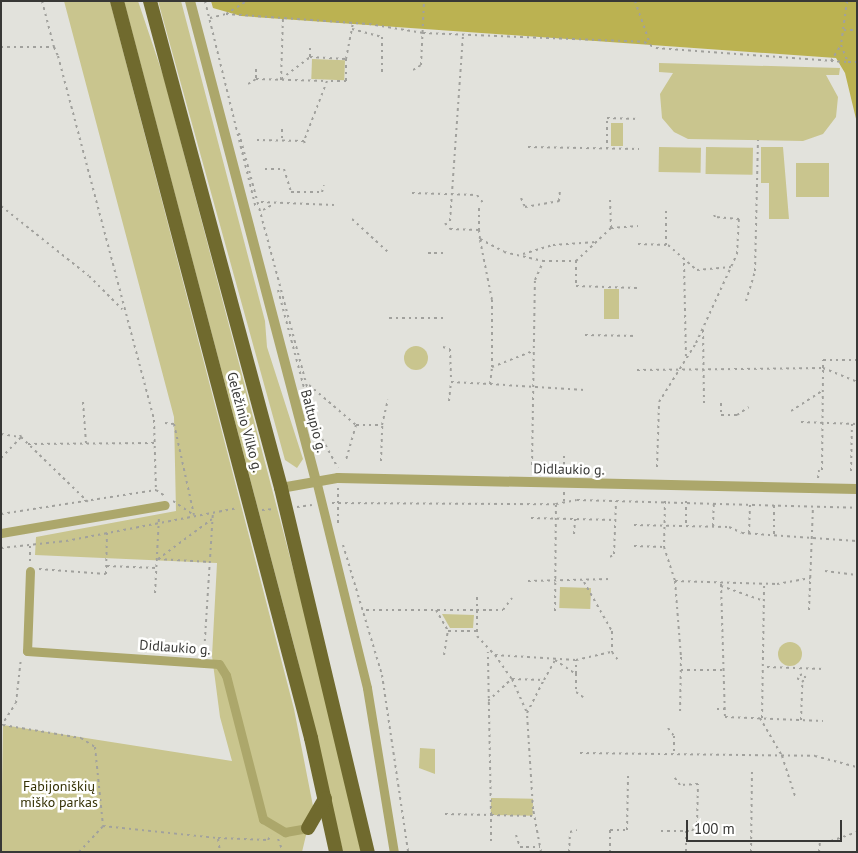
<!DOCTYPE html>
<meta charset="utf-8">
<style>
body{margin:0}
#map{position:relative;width:858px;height:853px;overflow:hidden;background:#e2e2dc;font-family:"PT Sans",sans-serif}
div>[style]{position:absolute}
.green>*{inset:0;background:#c9c58e;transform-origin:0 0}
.round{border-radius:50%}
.forest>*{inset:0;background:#bbb251}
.path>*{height:2px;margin-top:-1px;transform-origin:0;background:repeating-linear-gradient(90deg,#a1a19d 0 2.5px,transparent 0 6.5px)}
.minor>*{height:9px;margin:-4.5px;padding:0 4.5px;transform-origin:4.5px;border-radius:4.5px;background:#aca76b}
.tertiary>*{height:10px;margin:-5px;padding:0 5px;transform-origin:5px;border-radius:5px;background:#aca76b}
.trunk>*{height:14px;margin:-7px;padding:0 7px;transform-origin:7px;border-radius:7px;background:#706a2e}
span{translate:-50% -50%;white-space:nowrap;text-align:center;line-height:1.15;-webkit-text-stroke:5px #fffffe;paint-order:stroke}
.street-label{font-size:14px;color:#383836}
.park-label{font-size:14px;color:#353105}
.frame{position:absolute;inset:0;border:2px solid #383836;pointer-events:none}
.scale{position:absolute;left:686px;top:820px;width:156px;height:22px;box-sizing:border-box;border:2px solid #383836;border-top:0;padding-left:6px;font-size:15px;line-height:18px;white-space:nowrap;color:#383836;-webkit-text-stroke:4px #fffffe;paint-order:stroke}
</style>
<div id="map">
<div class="green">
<i style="clip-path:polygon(64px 1px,110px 1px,294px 709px,313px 806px,302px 852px,1px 852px,3px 725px,232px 761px,220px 717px,212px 656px,217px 563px,35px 555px,36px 537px,176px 511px,174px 417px)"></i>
<i style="clip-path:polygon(124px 1px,138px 1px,164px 78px,307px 622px,361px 852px,343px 852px,297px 657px)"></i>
<i style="clip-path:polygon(158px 1px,181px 1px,265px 321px,267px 347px,303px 459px,297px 468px,285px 460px)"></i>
<i style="left:312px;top:59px;width:33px;height:20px;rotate:2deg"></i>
<i style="clip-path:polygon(659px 63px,840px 68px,839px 75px,826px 75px,838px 97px,836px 117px,823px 134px,803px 141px,688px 139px,674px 132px,662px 118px,660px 94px,673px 73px,659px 72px)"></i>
<i style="left:611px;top:123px;width:12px;height:23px"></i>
<i style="left:659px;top:147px;width:42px;height:25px;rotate:1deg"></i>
<i style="left:706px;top:147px;width:47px;height:27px;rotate:1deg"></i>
<i style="clip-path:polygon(761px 147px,783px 147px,789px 219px,769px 219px,769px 183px,761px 183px)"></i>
<i style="left:796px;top:163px;width:33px;height:34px"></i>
<i style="left:604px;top:289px;width:15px;height:30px"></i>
<i class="round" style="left:404px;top:346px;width:24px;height:24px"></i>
<i style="left:560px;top:587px;width:31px;height:21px;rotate:2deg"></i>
<i style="clip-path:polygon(442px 614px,474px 615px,473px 628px,450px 628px)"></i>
<i class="round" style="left:778px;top:642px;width:24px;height:24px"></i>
<i style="clip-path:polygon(420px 748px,435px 749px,435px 774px,419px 768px)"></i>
<i style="left:491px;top:798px;width:42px;height:17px;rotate:1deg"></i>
</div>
<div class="forest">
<i style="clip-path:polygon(211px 1px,857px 1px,857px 123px,845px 73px,836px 58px,241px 16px,213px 8px)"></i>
</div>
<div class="path">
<i style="left:42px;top:1px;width:48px;rotate:75.4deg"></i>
<i style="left:205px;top:1px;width:213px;rotate:76.2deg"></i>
<i style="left:635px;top:1px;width:46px;rotate:70.8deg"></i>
<i style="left:847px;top:1px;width:44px;rotate:97.8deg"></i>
<i style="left:841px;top:45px;width:18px;rotate:68deg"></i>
<i style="left:848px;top:62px;width:9px"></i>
<i style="left:226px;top:14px;width:25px;rotate:-32deg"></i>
<i style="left:210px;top:18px;width:16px;rotate:-14deg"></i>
<i style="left:226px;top:14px;width:143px;rotate:4deg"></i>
<i style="left:369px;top:24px;width:55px;rotate:9.5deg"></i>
<i style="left:423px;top:33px;width:221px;rotate:2.3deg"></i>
<i style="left:644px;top:42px;width:13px;rotate:27deg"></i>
<i style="left:656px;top:48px;width:175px;rotate:4.2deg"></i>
<i style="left:831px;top:61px;width:19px;rotate:-58deg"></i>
<i style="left:352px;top:29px;width:31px;rotate:15deg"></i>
<i style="left:382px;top:37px;width:37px;rotate:90deg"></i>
<i style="left:844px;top:30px;width:13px"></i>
<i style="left:1px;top:47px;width:53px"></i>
<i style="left:54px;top:47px;width:10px;rotate:66deg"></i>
<i style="left:58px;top:56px;width:376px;rotate:75.2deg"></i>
<i style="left:154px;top:420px;width:70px;rotate:88.4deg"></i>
<i style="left:310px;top:57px;width:36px;rotate:3deg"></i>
<i style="left:346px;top:59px;width:22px;rotate:90deg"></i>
<i style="left:346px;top:81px;width:19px;rotate:180deg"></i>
<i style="left:346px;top:59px;width:37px;rotate:-79deg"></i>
<i style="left:831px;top:61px;width:17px;rotate:3deg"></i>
<i style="left:256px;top:69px;width:10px;rotate:90deg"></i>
<i style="left:413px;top:70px;width:9px;rotate:-32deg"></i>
<i style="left:421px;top:65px;width:64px;rotate:-87.3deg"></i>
<i style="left:281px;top:79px;width:36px;rotate:-37deg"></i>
<i style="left:310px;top:57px;width:11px;rotate:-90deg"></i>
<i style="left:281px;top:80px;width:62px;rotate:-88.2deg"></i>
<i style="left:248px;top:84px;width:9px;rotate:-32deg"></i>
<i style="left:256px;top:79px;width:71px;rotate:1.6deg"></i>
<i style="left:327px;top:81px;width:64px;rotate:111deg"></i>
<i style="left:304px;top:141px;width:47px;rotate:-178.8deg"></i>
<i style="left:282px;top:129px;width:12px;rotate:90deg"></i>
<i style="left:239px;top:133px;width:305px;rotate:75deg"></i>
<i style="left:304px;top:141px;width:6px;rotate:72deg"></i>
<i style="left:528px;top:147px;width:111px;rotate:1deg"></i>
<i style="left:607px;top:149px;width:31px;rotate:-90deg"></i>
<i style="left:607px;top:118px;width:32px;rotate:2deg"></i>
<i style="left:265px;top:169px;width:19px"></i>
<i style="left:284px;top:169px;width:24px;rotate:73deg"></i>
<i style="left:291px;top:192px;width:31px"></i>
<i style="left:322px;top:192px;width:7px;rotate:-74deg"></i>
<i style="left:412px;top:193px;width:65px;rotate:1.8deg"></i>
<i style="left:477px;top:195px;width:11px;rotate:52deg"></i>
<i style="left:521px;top:198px;width:10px;rotate:66deg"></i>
<i style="left:525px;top:207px;width:35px;rotate:-10deg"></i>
<i style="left:559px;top:201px;width:11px;rotate:-85deg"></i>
<i style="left:261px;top:202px;width:73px;rotate:2.4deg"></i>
<i style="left:1px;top:206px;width:112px;rotate:38.5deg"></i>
<i style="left:89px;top:276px;width:47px;rotate:45deg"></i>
<i style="left:263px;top:210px;width:13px;rotate:-29deg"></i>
<i style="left:352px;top:219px;width:50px;rotate:42.6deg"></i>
<i style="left:450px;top:221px;width:186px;rotate:-86deg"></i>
<i style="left:445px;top:223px;width:8px;rotate:50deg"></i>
<i style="left:450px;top:229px;width:29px;rotate:2deg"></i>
<i style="left:479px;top:230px;width:9px;rotate:84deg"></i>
<i style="left:480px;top:239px;width:27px;rotate:28deg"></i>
<i style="left:504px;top:252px;width:40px;rotate:13deg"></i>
<i style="left:543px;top:261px;width:33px"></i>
<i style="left:576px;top:261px;width:48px;rotate:-43.3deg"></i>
<i style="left:611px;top:228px;width:32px;rotate:-92deg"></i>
<i style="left:611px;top:228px;width:27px;rotate:-4deg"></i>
<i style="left:479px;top:230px;width:24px;rotate:-90deg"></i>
<i style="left:480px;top:240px;width:61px;rotate:78.7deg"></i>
<i style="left:492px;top:300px;width:67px;rotate:90deg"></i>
<i style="left:638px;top:244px;width:30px;rotate:2deg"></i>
<i style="left:668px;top:245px;width:38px;rotate:41deg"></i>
<i style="left:697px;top:270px;width:34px;rotate:-5deg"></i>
<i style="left:666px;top:245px;width:34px;rotate:-90deg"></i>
<i style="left:428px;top:253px;width:16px"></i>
<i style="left:523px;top:254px;width:31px;rotate:-17deg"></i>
<i style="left:553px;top:245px;width:43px;rotate:-4deg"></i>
<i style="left:576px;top:261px;width:25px;rotate:90deg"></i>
<i style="left:576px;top:286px;width:61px;rotate:1.9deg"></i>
<i style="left:684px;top:263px;width:97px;rotate:88.8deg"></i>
<i style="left:278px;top:290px;width:137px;rotate:75.1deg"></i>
<i style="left:313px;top:422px;width:52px;rotate:61.5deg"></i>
<i style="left:746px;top:301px;width:31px;rotate:-73deg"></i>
<i style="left:755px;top:271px;width:131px;rotate:-88.7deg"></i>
<i style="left:389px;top:318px;width:54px"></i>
<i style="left:703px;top:330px;width:73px;rotate:89.2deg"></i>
<i style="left:585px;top:335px;width:52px;rotate:1.1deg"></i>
<i style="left:443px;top:347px;width:7px;rotate:16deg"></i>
<i style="left:450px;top:349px;width:33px;rotate:88deg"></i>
<i style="left:637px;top:370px;width:186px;rotate:-0.6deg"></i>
<i style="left:823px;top:368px;width:8px;rotate:-90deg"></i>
<i style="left:823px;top:360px;width:34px"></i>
<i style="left:490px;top:384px;width:95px;rotate:3.6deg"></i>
<i style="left:309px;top:385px;width:62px;rotate:40.4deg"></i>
<i style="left:356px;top:425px;width:37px;rotate:106deg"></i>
<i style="left:449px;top:401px;width:19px;rotate:-84deg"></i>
<i style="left:451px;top:382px;width:39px;rotate:3deg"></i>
<i style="left:490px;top:384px;width:17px;rotate:-83deg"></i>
<i style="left:492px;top:367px;width:44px;rotate:-21.3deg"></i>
<i style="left:83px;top:402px;width:41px;rotate:85.8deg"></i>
<i style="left:721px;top:403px;width:12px;rotate:90deg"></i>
<i style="left:721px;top:415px;width:16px"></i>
<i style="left:737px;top:415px;width:14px;rotate:-34deg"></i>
<i style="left:791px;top:411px;width:38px;rotate:-33deg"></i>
<i style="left:801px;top:422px;width:56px;rotate:2deg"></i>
<i style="left:165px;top:423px;width:9px;rotate:6deg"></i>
<i style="left:174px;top:424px;width:93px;rotate:77.6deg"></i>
<i style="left:356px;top:425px;width:26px"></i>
<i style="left:382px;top:425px;width:26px;rotate:-77deg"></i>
<i style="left:1px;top:434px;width:20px;rotate:9deg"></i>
<i style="left:21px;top:437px;width:5px;rotate:-112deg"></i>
<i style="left:28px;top:444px;width:126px;rotate:-0.5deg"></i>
<i style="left:564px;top:456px;width:16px;rotate:90deg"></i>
<i style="left:1px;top:458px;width:29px;rotate:-46deg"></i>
<i style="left:21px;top:437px;width:93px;rotate:44.1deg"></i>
<i style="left:381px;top:461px;width:36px;rotate:-88deg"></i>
<i style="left:532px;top:465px;width:185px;rotate:-89.1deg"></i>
<i style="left:535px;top:280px;width:20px;rotate:-66deg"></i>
<i style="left:657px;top:467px;width:65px;rotate:-88.2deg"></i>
<i style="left:659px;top:402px;width:70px;rotate:-57.9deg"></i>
<i style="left:696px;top:343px;width:98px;rotate:-65.3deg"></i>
<i style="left:737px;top:254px;width:35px;rotate:-87deg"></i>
<i style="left:739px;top:219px;width:24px;rotate:-175deg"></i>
<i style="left:715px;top:217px;width:5px;rotate:-112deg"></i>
<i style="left:822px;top:470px;width:102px;rotate:-89.4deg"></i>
<i style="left:823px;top:368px;width:37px;rotate:22deg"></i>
<i style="left:851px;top:471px;width:47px;rotate:-88.8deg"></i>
<i style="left:818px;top:478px;width:8px;rotate:-83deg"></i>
<i style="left:338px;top:488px;width:38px;rotate:90deg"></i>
<i style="left:564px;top:492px;width:10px;rotate:90deg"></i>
<i style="left:173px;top:501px;width:25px;rotate:34deg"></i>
<i style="left:665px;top:501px;width:46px;rotate:91.2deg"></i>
<i style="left:664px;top:547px;width:36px;rotate:72deg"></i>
<i style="left:675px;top:581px;width:76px;rotate:85.5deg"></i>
<i style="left:681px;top:657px;width:55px;rotate:91deg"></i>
<i style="left:686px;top:501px;width:25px;rotate:90deg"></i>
<i style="left:332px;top:503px;width:224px;rotate:0.3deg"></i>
<i style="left:556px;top:504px;width:21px;rotate:-11deg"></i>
<i style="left:577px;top:500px;width:280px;rotate:1.6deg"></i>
<i style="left:297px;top:507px;width:15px;rotate:-8deg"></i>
<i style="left:262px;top:510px;width:13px;rotate:-4deg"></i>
<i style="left:1px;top:514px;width:157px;rotate:-8.8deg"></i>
<i style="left:156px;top:490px;width:11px;rotate:34deg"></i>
<i style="left:531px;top:518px;width:84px;rotate:1.4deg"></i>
<i style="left:634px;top:525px;width:95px;rotate:1.2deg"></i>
<i style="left:729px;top:527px;width:14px;rotate:25deg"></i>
<i style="left:742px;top:533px;width:115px;rotate:4deg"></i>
<i style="left:713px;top:526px;width:23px;rotate:-88deg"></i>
<i style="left:749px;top:533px;width:29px;rotate:-88deg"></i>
<i style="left:574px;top:534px;width:15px;rotate:-86deg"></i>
<i style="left:774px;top:534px;width:30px;rotate:-90deg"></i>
<i style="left:343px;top:545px;width:136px;rotate:73.3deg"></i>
<i style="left:382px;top:675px;width:179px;rotate:81.6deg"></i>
<i style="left:634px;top:546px;width:30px;rotate:2deg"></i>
<i style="left:1px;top:548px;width:65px;rotate:-6.1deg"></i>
<i style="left:66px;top:541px;width:175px;rotate:-10.9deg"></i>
<i style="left:610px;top:557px;width:5px;rotate:-37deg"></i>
<i style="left:614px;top:554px;width:53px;rotate:-87.8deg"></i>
<i style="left:158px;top:559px;width:67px;rotate:-36.5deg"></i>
<i style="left:158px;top:559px;width:52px;rotate:3.3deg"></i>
<i style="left:30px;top:561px;width:15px;rotate:-90deg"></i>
<i style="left:107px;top:566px;width:50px;rotate:2.3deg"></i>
<i style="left:39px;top:569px;width:67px;rotate:4.3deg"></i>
<i style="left:106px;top:574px;width:41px;rotate:-88.6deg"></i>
<i style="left:825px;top:571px;width:32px;rotate:7deg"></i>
<i style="left:528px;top:581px;width:82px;rotate:-1.4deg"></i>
<i style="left:675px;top:581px;width:102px;rotate:1.7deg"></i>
<i style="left:777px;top:584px;width:34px;rotate:-10deg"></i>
<i style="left:584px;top:582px;width:56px;rotate:60.3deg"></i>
<i style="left:612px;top:631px;width:21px;rotate:90deg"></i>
<i style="left:721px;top:584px;width:133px;rotate:88.3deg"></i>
<i style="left:725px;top:717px;width:98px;rotate:2.3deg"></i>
<i style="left:721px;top:586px;width:46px;rotate:19.2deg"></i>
<i style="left:155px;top:593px;width:77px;rotate:-87deg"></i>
<i style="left:477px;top:597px;width:39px;rotate:90deg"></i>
<i style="left:477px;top:636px;width:26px;rotate:47deg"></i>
<i style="left:495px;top:655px;width:81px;rotate:3.5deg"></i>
<i style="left:576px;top:660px;width:37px;rotate:-13deg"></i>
<i style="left:612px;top:652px;width:10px;rotate:53deg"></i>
<i style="left:366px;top:610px;width:137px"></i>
<i style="left:503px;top:610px;width:15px;rotate:-53deg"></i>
<i style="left:436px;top:610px;width:24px;rotate:60deg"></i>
<i style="left:448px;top:631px;width:28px"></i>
<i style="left:809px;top:610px;width:104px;rotate:-87.8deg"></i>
<i style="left:555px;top:611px;width:107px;rotate:-89.5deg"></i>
<i style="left:204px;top:654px;width:143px;rotate:-86.4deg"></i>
<i style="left:444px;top:655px;width:24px;rotate:-81deg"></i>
<i style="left:495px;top:655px;width:29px;rotate:55deg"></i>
<i style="left:512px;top:679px;width:32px;rotate:2deg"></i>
<i style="left:544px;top:680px;width:23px;rotate:-61deg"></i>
<i style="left:555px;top:660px;width:25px;rotate:34deg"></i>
<i style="left:576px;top:674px;width:18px;rotate:90deg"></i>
<i style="left:576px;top:692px;width:9px;rotate:36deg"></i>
<i style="left:767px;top:667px;width:57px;rotate:2deg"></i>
<i style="left:681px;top:670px;width:43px"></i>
<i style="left:576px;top:674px;width:14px;rotate:-90deg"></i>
<i style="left:488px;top:701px;width:33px;rotate:-43deg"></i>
<i style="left:512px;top:679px;width:37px;rotate:66deg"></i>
<i style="left:717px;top:709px;width:8px"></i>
<i style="left:760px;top:718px;width:44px;rotate:59.9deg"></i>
<i style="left:782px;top:756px;width:45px;rotate:72deg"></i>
<i style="left:762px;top:718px;width:134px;rotate:-89.1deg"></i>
<i style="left:801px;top:720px;width:38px;rotate:-88deg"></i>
<i style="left:802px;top:682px;width:6px;rotate:-45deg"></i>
<i style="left:806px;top:678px;width:6px;rotate:-135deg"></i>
<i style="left:802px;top:674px;width:6px;rotate:141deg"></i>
<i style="left:797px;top:678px;width:6px;rotate:39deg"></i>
<i style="left:3px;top:725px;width:79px;rotate:9.5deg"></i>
<i style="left:81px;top:738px;width:17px;rotate:33deg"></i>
<i style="left:95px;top:747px;width:79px;rotate:84.2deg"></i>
<i style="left:1px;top:726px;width:27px;rotate:-57deg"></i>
<i style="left:16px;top:703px;width:45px;rotate:-83.7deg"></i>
<i style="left:668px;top:728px;width:10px;rotate:53deg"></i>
<i style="left:674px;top:736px;width:17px;rotate:90deg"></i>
<i style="left:580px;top:753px;width:235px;rotate:0.7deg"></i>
<i style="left:815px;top:756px;width:43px;rotate:14.7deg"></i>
<i style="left:445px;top:814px;width:46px;rotate:1.2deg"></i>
<i style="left:491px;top:815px;width:163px;rotate:-91.1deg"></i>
<i style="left:661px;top:831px;width:31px"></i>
<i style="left:692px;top:831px;width:9px;rotate:-54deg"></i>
<i style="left:697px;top:824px;width:40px;rotate:-88.6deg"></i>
<i style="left:698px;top:784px;width:18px;rotate:177deg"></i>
<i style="left:680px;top:785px;width:9px;rotate:-126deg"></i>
<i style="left:516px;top:835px;width:13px;rotate:72deg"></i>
<i style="left:520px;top:847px;width:20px"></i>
<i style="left:218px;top:839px;width:13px;rotate:81deg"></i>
<i style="left:278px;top:839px;width:14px;rotate:69deg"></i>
<i style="left:491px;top:841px;width:26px;rotate:-90deg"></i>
<i style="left:491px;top:815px;width:43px;rotate:1.3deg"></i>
<i style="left:795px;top:841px;width:30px"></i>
<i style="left:831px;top:841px;width:28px;rotate:-19deg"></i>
<i style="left:79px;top:852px;width:35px;rotate:-47deg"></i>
<i style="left:103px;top:826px;width:116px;rotate:6deg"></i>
<i style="left:218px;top:838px;width:50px;rotate:2.3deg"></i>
<i style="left:268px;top:840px;width:6px;rotate:-59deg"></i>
<i style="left:541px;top:852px;width:44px;rotate:-100.5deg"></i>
<i style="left:533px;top:809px;width:96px;rotate:-93.6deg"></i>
<i style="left:527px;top:713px;width:37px;rotate:-63deg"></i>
<i style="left:569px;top:852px;width:20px;rotate:-87deg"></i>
<i style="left:570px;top:832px;width:7px;rotate:-16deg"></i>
<i style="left:610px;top:852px;width:22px;rotate:-90deg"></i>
<i style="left:610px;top:830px;width:17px"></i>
<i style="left:627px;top:830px;width:54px;rotate:-88.9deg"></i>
<i style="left:686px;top:852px;width:21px;rotate:-90deg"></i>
<i style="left:751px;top:852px;width:83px;rotate:-89.3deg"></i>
<i style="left:819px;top:852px;width:11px;rotate:-85deg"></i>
</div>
<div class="minor">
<i style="left:316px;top:480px;width:214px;rotate:76.2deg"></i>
<i style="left:367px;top:688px;width:166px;rotate:80.7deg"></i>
<i style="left:1px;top:533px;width:166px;rotate:-9.7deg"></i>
<i style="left:30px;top:571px;width:80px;rotate:92.1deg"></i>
<i style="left:27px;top:651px;width:192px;rotate:3.9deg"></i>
<i style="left:219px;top:664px;width:13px;rotate:58deg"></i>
<i style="left:226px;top:675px;width:149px;rotate:75.6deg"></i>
<i style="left:263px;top:819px;width:26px;rotate:31deg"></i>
<i style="left:285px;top:832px;width:23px;rotate:-10deg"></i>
</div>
<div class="tertiary">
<i style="left:190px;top:1px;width:495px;rotate:75.3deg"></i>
<i style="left:281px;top:488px;width:58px;rotate:-10deg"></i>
<i style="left:338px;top:478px;width:519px;rotate:1.21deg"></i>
</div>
<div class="trunk">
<i style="left:117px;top:1px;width:762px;rotate:75.25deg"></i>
<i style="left:311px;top:738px;width:117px;rotate:77.6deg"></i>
<i style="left:150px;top:1px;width:504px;rotate:74.94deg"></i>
<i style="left:281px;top:488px;width:374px;rotate:76.6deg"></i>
<i style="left:308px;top:828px;width:34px;rotate:-60deg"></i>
</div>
<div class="street-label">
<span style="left:314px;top:421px;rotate:75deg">Baltupio g.</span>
<span style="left:245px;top:422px;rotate:75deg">Geležinio Vilko g.</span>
<span style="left:569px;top:469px;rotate:1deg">Didlaukio g.</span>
<span style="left:175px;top:647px;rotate:4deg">Didlaukio g.</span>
</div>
<div class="park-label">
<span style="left:59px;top:794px">Fabijoniškių<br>miško parkas</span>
</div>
<div class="frame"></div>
<div class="scale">100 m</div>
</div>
